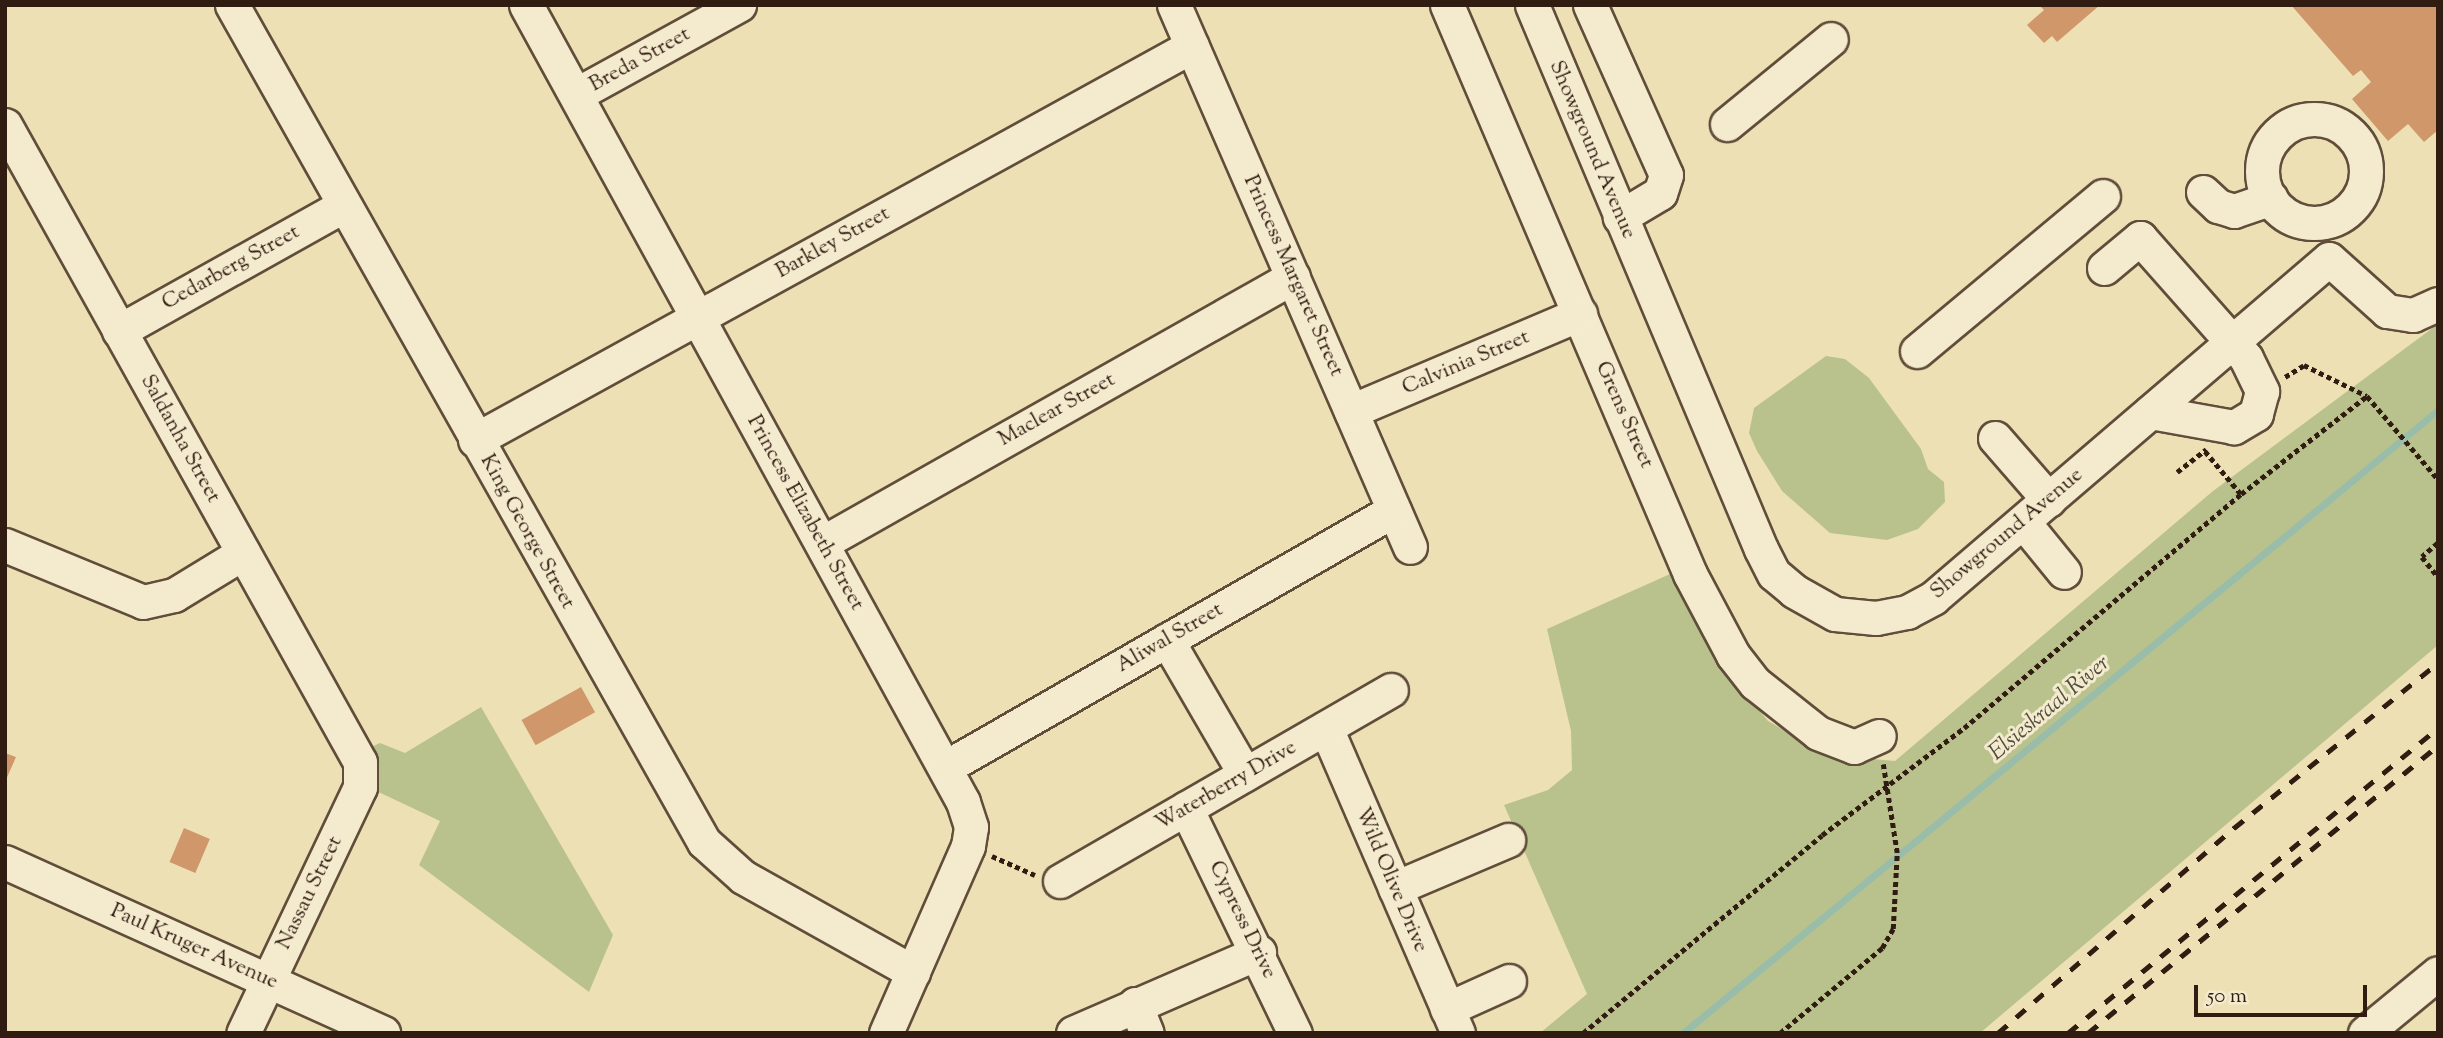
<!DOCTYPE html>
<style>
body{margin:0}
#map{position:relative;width:2443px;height:1038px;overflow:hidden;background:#eee0b5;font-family:"Sorts Mill Goudy",serif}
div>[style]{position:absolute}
.green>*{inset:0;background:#b9c28d}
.stream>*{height:7px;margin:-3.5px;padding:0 3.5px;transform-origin:3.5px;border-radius:3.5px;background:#9abdaa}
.building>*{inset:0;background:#cf976a;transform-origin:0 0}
.path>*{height:4.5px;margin-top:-2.25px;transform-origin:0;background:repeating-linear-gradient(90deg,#311c11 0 5px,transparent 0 8.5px)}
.roads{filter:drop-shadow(2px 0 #604d3a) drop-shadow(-2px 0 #604d3a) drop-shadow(0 2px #604d3a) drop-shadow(0 -2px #604d3a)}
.minor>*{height:33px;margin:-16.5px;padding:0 16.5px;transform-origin:16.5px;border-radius:16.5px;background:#f4ebcf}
.minor>.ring{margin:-16.5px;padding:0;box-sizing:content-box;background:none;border:33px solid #f4ebcf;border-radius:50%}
.rail>*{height:5px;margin-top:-2.5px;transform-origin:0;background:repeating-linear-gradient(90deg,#311c11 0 12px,transparent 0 24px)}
span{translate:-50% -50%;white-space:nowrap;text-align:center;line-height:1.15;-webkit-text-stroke:6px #f4ebcf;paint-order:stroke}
.street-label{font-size:21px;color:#311c11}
.water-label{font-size:23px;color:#504c3f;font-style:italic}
.frame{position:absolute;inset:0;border:7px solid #311c11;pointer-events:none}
.scale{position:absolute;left:2194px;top:985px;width:173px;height:32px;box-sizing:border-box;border:4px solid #311c11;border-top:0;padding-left:9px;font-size:21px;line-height:24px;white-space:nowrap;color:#311c11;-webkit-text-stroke:5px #f4ebcf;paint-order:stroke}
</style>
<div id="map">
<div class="green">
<i style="clip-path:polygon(2438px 324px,2438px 645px,1980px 1033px,1540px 1033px,1587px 994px,1504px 805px,1548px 790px,1572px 770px,1571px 731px,1547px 629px,1679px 570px,1738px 685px,1768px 721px,1828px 755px,1895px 761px,2213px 491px)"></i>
<i style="clip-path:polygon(1826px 356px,1845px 359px,1869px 378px,1921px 449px,1928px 469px,1944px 482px,1945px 502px,1918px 529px,1887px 540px,1830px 533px,1782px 491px,1757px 451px,1749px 433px,1754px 408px)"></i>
<i style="clip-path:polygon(481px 707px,613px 935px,589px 992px,419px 865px,440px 821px,370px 788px,367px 749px,380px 743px,405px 753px)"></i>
</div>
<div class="stream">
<i style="left:1683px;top:1033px;width:979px;rotate:-39.53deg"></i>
</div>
<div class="building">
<i style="clip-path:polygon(2039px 5px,2100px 5px,2057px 42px,2052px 36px,2044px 43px,2027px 25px,2044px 10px)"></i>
<i style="clip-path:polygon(2291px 5px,2438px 5px,2438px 130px,2424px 142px,2408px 124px,2388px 141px,2352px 99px,2371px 82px,2361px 70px,2353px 76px)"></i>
<i style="left:581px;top:687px;width:29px;height:68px;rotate:61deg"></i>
<i style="clip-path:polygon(5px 753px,16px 757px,5px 782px)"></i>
<i style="left:184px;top:828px;width:28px;height:37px;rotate:23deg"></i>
</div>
<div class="path">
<i style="left:2285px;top:377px;width:22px;rotate:-32deg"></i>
<i style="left:2304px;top:365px;width:70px;rotate:26.2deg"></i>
<i style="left:2367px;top:396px;width:109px;rotate:49.5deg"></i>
<i style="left:2205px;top:451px;width:56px;rotate:50.1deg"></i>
<i style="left:2241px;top:494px;width:160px;rotate:-37.9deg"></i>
<i style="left:2177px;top:472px;width:37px;rotate:-38deg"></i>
<i style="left:2438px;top:543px;width:21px;rotate:139deg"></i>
<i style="left:2422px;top:557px;width:26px;rotate:51deg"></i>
<i style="left:992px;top:856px;width:47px;rotate:23.8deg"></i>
<i style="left:1583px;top:1033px;width:310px;rotate:-39.6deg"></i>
<i style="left:1822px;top:835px;width:178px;rotate:-37deg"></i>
<i style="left:1964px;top:728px;width:363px;rotate:-40.2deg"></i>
<i style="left:1780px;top:1033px;width:133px;rotate:-39.8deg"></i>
<i style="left:1882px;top:948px;width:22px;rotate:-60deg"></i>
<i style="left:1893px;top:929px;width:76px;rotate:-87deg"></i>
<i style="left:1897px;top:853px;width:90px;rotate:-98.9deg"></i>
</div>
<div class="roads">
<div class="minor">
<i style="left:232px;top:5px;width:961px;rotate:60.58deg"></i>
<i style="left:704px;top:842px;width:52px;rotate:41.9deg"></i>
<i style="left:743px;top:877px;width:195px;rotate:29.2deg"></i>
<i style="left:526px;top:5px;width:909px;rotate:61.26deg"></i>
<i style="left:963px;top:802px;width:26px;rotate:72deg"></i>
<i style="left:971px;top:827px;width:19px;rotate:99deg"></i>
<i style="left:968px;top:846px;width:204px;rotate:113.7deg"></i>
<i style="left:1174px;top:5px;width:591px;rotate:66.47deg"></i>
<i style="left:1447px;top:5px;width:619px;rotate:66.87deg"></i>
<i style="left:1690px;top:574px;width:92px;rotate:62deg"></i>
<i style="left:1733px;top:655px;width:36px;rotate:52deg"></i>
<i style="left:1755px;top:683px;width:80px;rotate:38.4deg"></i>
<i style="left:1818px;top:733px;width:39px;rotate:21deg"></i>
<i style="left:1854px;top:747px;width:27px;rotate:-24deg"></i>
<i style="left:1532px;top:5px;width:590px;rotate:67.17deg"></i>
<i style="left:1761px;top:549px;width:28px;rotate:63deg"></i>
<i style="left:1774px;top:574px;width:26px;rotate:40deg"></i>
<i style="left:1794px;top:591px;width:47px;rotate:29.3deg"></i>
<i style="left:1835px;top:614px;width:41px;rotate:5.6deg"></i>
<i style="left:1876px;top:618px;width:32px;rotate:-11deg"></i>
<i style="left:1907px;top:612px;width:30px;rotate:-28deg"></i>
<i style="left:1933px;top:598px;width:521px;rotate:-40.57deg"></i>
<i style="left:2329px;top:259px;width:78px;rotate:41.9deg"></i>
<i style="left:2387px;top:311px;width:26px;rotate:9deg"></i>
<i style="left:2413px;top:315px;width:27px;rotate:-24deg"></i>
<i style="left:1590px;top:5px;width:186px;rotate:65.9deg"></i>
<i style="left:1666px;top:175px;width:19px;rotate:108deg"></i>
<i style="left:1660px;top:193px;width:47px;rotate:149deg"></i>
<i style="left:577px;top:94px;width:185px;rotate:-28.8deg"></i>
<i class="ring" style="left:2262px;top:119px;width:71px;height:71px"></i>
<i style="left:1727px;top:124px;width:134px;rotate:-39.3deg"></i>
<i style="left:5px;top:125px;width:729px;rotate:60.87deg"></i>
<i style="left:360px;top:762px;width:25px;rotate:90deg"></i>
<i style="left:360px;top:787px;width:272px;rotate:115.4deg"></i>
<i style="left:2203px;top:192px;width:21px;rotate:43deg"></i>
<i style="left:2218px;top:206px;width:17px;rotate:17deg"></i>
<i style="left:2234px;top:211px;width:39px;rotate:-19deg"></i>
<i style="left:2104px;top:268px;width:47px;rotate:-39.8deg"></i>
<i style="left:2140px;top:238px;width:160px;rotate:48.5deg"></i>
<i style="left:2246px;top:358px;width:37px;rotate:64deg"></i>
<i style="left:2262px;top:391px;width:24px;rotate:105deg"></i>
<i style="left:2256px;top:414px;width:26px;rotate:149deg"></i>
<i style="left:2234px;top:427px;width:85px;rotate:-169.9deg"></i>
<i style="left:119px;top:331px;width:257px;rotate:-29.2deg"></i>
<i style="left:1917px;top:351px;width:242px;rotate:-39.8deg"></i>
<i style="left:1351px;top:411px;width:249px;rotate:-23deg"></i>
<i style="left:1995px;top:438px;width:82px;rotate:48.9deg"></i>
<i style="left:475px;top:440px;width:818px;rotate:-28.79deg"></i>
<i style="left:2024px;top:523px;width:63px;rotate:50.8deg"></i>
<i style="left:822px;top:543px;width:541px;rotate:-29.46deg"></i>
<i style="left:5px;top:545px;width:149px;rotate:22.4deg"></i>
<i style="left:143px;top:602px;width:32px;rotate:-13deg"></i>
<i style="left:174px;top:595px;width:81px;rotate:-31.3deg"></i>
<i style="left:1167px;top:640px;width:155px;rotate:59.8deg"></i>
<i style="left:1326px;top:728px;width:332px;rotate:66.6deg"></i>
<i style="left:946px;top:767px;width:516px;rotate:-29.84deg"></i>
<i style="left:1186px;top:808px;width:250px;rotate:64.2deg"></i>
<i style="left:5px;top:862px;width:415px;rotate:24.3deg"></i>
<i style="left:1060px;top:881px;width:382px;rotate:-30deg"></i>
<i style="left:1395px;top:888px;width:123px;rotate:-23deg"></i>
<i style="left:1135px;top:1004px;width:31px;rotate:68deg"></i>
<i style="left:1447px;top:1009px;width:68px;rotate:-24.3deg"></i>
<i style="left:1073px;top:1033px;width:203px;rotate:-23.5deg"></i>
<i style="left:2365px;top:1033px;width:94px;rotate:-39.4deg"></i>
</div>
</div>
<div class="rail">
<i style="left:1998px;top:1033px;width:313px;rotate:-41deg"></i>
<i style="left:2234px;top:828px;width:262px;rotate:-39deg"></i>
<i style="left:2068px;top:1033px;width:480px;rotate:-39.5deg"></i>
<i style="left:2088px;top:1033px;width:453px;rotate:-39.4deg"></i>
</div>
<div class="street-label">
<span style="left:640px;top:60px;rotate:-29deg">Breda Street</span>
<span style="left:1592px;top:150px;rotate:67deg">Showground Avenue</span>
<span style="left:833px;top:243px;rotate:-29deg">Barkley Street</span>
<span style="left:231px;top:268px;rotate:-29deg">Cedarberg Street</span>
<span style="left:1293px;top:276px;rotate:66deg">Princess Margaret Street</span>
<span style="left:1466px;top:363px;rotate:-23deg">Calvinia Street</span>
<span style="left:1057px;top:410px;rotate:-29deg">Maclear Street</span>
<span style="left:1624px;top:415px;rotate:66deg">Grens Street</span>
<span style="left:180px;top:439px;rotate:61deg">Saldanha Street</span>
<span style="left:805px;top:513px;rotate:61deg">Princess Elizabeth Street</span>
<span style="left:527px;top:532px;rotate:61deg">King George Street</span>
<span style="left:2007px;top:534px;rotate:-40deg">Showground Avenue</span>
<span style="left:1170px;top:638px;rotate:-30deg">Aliwal Street</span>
<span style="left:1226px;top:786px;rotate:-30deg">Waterberry Drive</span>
<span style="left:1391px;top:880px;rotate:67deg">Wild Olive Drive</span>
<span style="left:310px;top:893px;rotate:-64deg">Nassau Street</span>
<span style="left:1242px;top:920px;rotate:64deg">Cypress Drive</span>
<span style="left:194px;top:947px;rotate:24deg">Paul Kruger Avenue</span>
</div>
<div class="water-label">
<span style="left:2050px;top:709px;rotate:-40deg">Elsieskraal River</span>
</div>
<div class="frame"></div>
<div class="scale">50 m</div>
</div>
